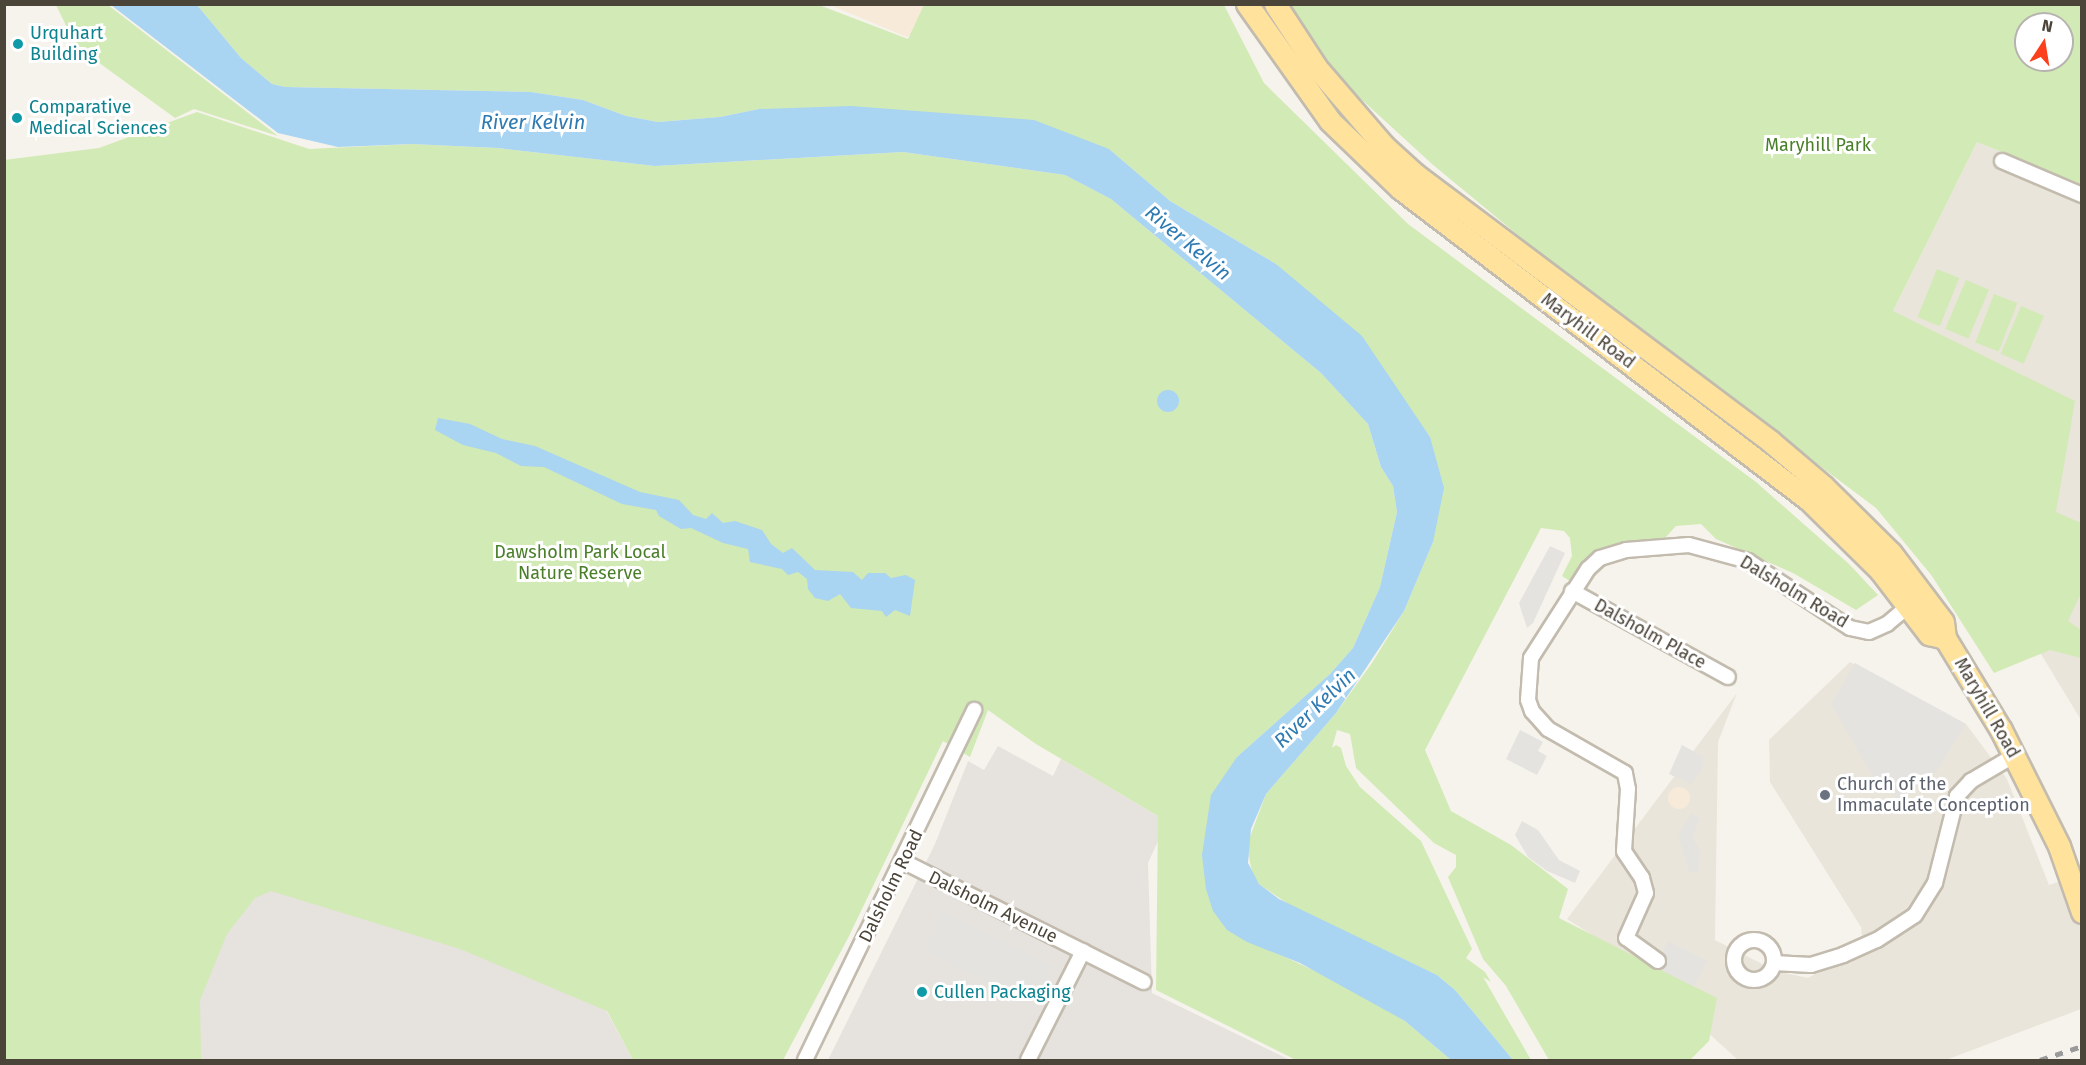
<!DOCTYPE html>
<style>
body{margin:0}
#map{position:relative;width:2086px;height:1065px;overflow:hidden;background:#f6f3ec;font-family:"Fira Sans",sans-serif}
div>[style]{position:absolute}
.residential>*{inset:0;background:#eae5da}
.commercial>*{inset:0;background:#f7ead8}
.round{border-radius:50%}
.industrial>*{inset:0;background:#e6e2dd}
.green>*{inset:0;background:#d2eab5;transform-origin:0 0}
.parking>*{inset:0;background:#e5e3e0;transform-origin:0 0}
.water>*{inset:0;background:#a9d4f2}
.roads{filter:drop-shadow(2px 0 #c2bbae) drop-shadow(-2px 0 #c2bbae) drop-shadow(0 2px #c2bbae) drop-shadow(0 -2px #c2bbae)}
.street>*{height:14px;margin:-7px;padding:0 7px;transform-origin:7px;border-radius:7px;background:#fff}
.street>.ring{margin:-7px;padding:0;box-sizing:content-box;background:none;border:14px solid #fff;border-radius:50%}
.primary>*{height:21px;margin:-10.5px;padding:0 10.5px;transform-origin:10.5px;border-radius:10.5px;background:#ffe39c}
.rail>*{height:4.5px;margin-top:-2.25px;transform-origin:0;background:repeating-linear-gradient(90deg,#9a9a9a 0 8px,transparent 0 16px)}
.dots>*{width:16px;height:16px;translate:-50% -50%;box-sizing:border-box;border:3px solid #fff;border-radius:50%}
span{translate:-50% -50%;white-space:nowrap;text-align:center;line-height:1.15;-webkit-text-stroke:6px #fff;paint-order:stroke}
.culture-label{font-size:18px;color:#0d838f}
.left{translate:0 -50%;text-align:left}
.park-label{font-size:18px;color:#4a7f2a}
.street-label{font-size:18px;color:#4b4439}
.worship-label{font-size:18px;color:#5b616d}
.water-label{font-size:20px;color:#2e7ab2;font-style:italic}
.frame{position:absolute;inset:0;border:6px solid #4b4439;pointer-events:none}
.north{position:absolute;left:2014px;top:12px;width:60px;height:60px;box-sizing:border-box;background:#fff;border:2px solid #b7b4b0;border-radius:50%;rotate:12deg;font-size:16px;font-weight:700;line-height:24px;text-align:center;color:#4b4439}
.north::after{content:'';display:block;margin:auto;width:21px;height:27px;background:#fc3f1d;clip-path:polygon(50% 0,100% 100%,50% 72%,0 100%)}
</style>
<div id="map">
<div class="residential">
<i style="clip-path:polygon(1977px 142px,2081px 184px,2081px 720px,2024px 626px,1892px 313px)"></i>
<i style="clip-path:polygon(1850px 662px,1966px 724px,2007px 779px,2049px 885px,2081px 874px,2081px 1009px,1946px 1060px,1738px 1060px,1705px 1030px,1710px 1010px,1567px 919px,1737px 693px,1718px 742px,1715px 940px,1776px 971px,1808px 978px,1863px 947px,1861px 927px,1770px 782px,1769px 740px)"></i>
</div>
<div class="commercial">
<i style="clip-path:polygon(830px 5px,929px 5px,930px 18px,907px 37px)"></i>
<i class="round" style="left:1668px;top:787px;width:22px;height:22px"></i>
</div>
<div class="industrial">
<i style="clip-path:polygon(998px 746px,1053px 776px,1061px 759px,1158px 816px,1159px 839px,1148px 863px,1152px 993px,1290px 1060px,828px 1060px,935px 844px,968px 761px,984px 770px)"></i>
<i style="clip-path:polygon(278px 886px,380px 911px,601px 1001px,633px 1060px,198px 1060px,193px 1014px,223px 936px,244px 902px)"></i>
</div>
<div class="green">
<i style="clip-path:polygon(56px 5px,108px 5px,278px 136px,194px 109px,175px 118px,76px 46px)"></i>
<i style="clip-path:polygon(197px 5px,819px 5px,908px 39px,924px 5px,1224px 5px,1264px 83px,1408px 224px,1756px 482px,1849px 564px,1878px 595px,1856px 610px,1793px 573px,1716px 539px,1701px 524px,1676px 526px,1664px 539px,1615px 545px,1592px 555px,1570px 581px,1562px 576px,1572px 556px,1570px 538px,1564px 531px,1541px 528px,1425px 750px,1451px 811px,1511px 845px,1568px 889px,1559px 918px,1717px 998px,1709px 1041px,1690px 1060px,1549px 1060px,1506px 986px,1483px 959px,1448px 877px,1456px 867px,1456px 855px,1434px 843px,1356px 768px,1350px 734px,1337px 730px,1332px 748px,1336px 745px,1341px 748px,1346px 766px,1360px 787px,1421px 841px,1472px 949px,1466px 958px,1485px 972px,1491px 982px,1483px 977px,1531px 1060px,1513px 1060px,1455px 990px,1437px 975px,1291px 906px,1259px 884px,1252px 873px,1247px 845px,1266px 794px,1336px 713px,1372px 663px,1404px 611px,1433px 542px,1430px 437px,1405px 402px,1276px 264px,1170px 201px,1109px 149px,759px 109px,720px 117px,658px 122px,626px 116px,583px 100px,531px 92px,285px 87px,272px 84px,241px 58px)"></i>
<i style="clip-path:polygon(evenodd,1285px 5px,2081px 5px,2081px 184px,1977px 142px,1893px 311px,2075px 401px,2056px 512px,2081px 523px,2081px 593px,2068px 621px,2081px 630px,2081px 658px,2050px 650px,1994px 673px,1932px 576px,1876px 508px,1571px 279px,1432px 164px,1348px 87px,1285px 5px,2026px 24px,2062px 24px,2062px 60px,2026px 60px,2026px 24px)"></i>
<i style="clip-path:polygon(197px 112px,309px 149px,412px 144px,498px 148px,655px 166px,903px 152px,1065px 175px,1111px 199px,1321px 373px,1368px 424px,1381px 467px,1393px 486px,1397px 512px,1380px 587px,1353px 648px,1330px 674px,1237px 757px,1227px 930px,1347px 986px,1405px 1021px,1451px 1060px,1296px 1060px,1156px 990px,1158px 816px,1036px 744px,988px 710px,970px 757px,943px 741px,848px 938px,783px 1060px,633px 1060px,607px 1011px,460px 949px,271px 891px,255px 898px,227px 934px,200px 1000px,201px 1060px,5px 1060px,4px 160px,99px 148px)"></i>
<i style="left:1937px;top:269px;width:24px;height:52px;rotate:22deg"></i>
<i style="left:1966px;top:280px;width:25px;height:53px;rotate:23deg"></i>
<i style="left:1994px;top:294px;width:25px;height:52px;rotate:21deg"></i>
<i style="left:2021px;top:306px;width:25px;height:52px;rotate:23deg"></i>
</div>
<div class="parking">
<i style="clip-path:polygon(1550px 546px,1565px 553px,1533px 623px,1527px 628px,1519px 603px)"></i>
<i style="clip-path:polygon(1855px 663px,1966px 724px,1936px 772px,1897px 800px,1892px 790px,1882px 793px,1831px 704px)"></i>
<i style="clip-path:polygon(1520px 730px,1543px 742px,1538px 751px,1547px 756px,1537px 775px,1506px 759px)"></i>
<i style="clip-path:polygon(1682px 745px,1704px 757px,1702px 771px,1691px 784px,1669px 774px)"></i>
<i style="clip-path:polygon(1691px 814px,1700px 818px,1693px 838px,1700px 851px,1699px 871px,1689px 872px,1678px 835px)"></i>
<i style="clip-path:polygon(1522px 821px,1538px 830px,1559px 860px,1580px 871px,1575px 883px,1547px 871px,1528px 857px,1515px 835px)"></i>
<i style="left:942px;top:912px;width:125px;height:42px;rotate:26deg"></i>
<i style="left:1668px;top:941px;width:44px;height:29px;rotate:27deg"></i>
</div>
<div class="water">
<i style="clip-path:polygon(111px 5px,197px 5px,241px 58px,272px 84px,285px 87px,531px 92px,583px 100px,626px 116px,658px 122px,720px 117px,759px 109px,851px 106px,1034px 120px,1109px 149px,1170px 201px,1276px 264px,1362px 336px,1430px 437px,1444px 488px,1433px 542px,1404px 611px,1336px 713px,1266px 794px,1251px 829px,1248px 863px,1259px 884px,1279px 899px,1437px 975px,1455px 990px,1513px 1060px,1451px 1060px,1405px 1021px,1300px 963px,1247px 942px,1227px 930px,1213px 911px,1206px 889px,1202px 855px,1211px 795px,1237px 757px,1330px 674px,1353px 648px,1380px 587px,1397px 512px,1393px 486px,1381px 467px,1368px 424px,1321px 373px,1111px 199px,1065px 175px,903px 152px,655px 166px,498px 148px,412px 144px,338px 147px,278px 133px)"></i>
<i class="round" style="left:1157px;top:390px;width:22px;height:22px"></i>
<i style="clip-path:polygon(438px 418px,470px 424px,502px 439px,535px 446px,640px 492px,679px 500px,693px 515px,706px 519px,712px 513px,723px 523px,735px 521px,762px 530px,771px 544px,783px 553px,792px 548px,815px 570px,853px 572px,862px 580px,868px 573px,885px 573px,891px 578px,906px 575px,915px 580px,910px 616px,895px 610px,886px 617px,882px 611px,851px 608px,840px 594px,828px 601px,815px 598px,808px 589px,807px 579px,798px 572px,788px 575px,782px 569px,750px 562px,748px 549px,723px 543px,691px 528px,681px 529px,659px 516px,656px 510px,622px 504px,544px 467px,521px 466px,496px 453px,463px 445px,435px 430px)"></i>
</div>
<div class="roads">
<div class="street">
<i style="left:2002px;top:161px;width:87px;rotate:23deg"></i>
<i style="left:1572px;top:591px;width:178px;rotate:28.9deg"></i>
<i style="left:904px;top:862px;width:268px;rotate:26.6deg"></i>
<i class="ring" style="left:1734px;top:940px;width:26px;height:26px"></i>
<i style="left:1658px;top:961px;width:39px;rotate:-144deg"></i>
<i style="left:1626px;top:938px;width:49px;rotate:-66deg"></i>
<i style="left:1646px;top:893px;width:16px;rotate:-105deg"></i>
<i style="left:1642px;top:878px;width:32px;rotate:-124deg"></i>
<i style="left:1624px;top:851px;width:62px;rotate:-86.3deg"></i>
<i style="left:1628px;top:789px;width:16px;rotate:-101deg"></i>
<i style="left:1625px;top:773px;width:89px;rotate:-150.3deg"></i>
<i style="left:1548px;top:729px;width:24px;rotate:-132deg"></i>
<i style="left:1532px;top:711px;width:12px;rotate:-110deg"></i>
<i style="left:1528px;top:700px;width:42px;rotate:-85.9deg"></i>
<i style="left:1531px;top:658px;width:106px;rotate:-57.4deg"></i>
<i style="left:1588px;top:569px;width:16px;rotate:-43deg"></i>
<i style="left:1600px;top:558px;width:27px;rotate:-17deg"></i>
<i style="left:1626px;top:550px;width:63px;rotate:-4.5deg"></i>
<i style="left:1689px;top:545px;width:61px;rotate:15.2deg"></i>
<i style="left:1748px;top:561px;width:122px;rotate:33.3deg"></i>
<i style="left:1850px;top:628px;width:19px;rotate:12deg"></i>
<i style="left:1869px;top:632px;width:20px;rotate:-24deg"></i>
<i style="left:1887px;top:624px;width:33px;rotate:-40deg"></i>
<i style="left:1774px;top:963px;width:37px;rotate:3deg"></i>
<i style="left:1811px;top:965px;width:34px;rotate:-17deg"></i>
<i style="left:1843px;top:955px;width:37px;rotate:-24deg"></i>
<i style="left:1877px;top:940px;width:45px;rotate:-33.3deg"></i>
<i style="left:1915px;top:915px;width:38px;rotate:-58deg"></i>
<i style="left:1935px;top:883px;width:90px;rotate:-75.8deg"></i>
<i style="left:1957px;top:796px;width:21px;rotate:-47deg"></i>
<i style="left:1971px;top:781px;width:51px;rotate:-30.6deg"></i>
<i style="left:805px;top:1060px;width:389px;rotate:-64.2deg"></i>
<i style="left:1028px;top:1060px;width:122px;rotate:-63.2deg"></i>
</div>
<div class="primary">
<i style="left:1247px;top:4px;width:143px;rotate:54.6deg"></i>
<i style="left:1330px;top:121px;width:98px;rotate:43.8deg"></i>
<i style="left:1401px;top:189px;width:513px;rotate:37.32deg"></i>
<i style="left:1809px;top:500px;width:100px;rotate:44.6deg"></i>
<i style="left:1880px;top:570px;width:81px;rotate:52.6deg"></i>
<i style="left:1929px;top:634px;width:16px;rotate:14deg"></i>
<i style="left:1275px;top:4px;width:75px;rotate:56.9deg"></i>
<i style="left:1316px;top:67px;width:104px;rotate:49.3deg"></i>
<i style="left:1384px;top:146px;width:43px;rotate:42.2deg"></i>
<i style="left:1416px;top:175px;width:443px;rotate:36.9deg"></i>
<i style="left:1770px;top:441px;width:70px;rotate:40.3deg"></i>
<i style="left:1823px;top:486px;width:95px;rotate:44.6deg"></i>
<i style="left:1891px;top:553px;width:86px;rotate:53deg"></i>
<i style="left:1943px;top:622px;width:16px;rotate:83deg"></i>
<i style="left:1945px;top:638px;width:108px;rotate:58.7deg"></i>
<i style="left:2001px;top:730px;width:130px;rotate:63.4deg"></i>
<i style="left:2059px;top:846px;width:70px;rotate:70.8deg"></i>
</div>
</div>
<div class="rail">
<i style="left:2040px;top:1060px;width:44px;rotate:-18.4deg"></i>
</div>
<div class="dots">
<i style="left:18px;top:44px;background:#0f9aa8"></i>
<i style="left:17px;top:118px;background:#0f9aa8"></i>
<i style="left:1825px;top:795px;background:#6b7280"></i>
<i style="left:922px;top:992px;background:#0f9aa8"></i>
</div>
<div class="culture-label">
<span class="left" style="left:30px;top:44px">Urquhart<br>Building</span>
<span class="left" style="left:29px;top:118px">Comparative<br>Medical Sciences</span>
<span class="left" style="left:934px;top:992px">Cullen Packaging</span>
</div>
<div class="park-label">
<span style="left:1818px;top:145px">Maryhill Park</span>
<span style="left:580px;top:563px">Dawsholm Park Local<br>Nature Reserve</span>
</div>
<div class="street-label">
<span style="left:1588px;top:331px;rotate:37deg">Maryhill Road</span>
<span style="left:1794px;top:592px;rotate:31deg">Dalsholm Road</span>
<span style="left:1650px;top:634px;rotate:29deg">Dalsholm Place</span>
<span style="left:1987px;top:708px;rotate:60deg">Maryhill Road</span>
<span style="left:891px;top:886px;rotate:-64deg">Dalsholm Road</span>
<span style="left:993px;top:907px;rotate:26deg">Dalsholm Avenue</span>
</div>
<div class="worship-label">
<span class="left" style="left:1837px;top:795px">Church of the<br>Immaculate Conception</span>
</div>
<div class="water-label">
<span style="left:533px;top:122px">River Kelvin</span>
<span style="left:1188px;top:243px;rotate:40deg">River Kelvin</span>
<span style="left:1315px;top:708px;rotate:-44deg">River Kelvin</span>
</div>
<div class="frame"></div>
<div class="north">N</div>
</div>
